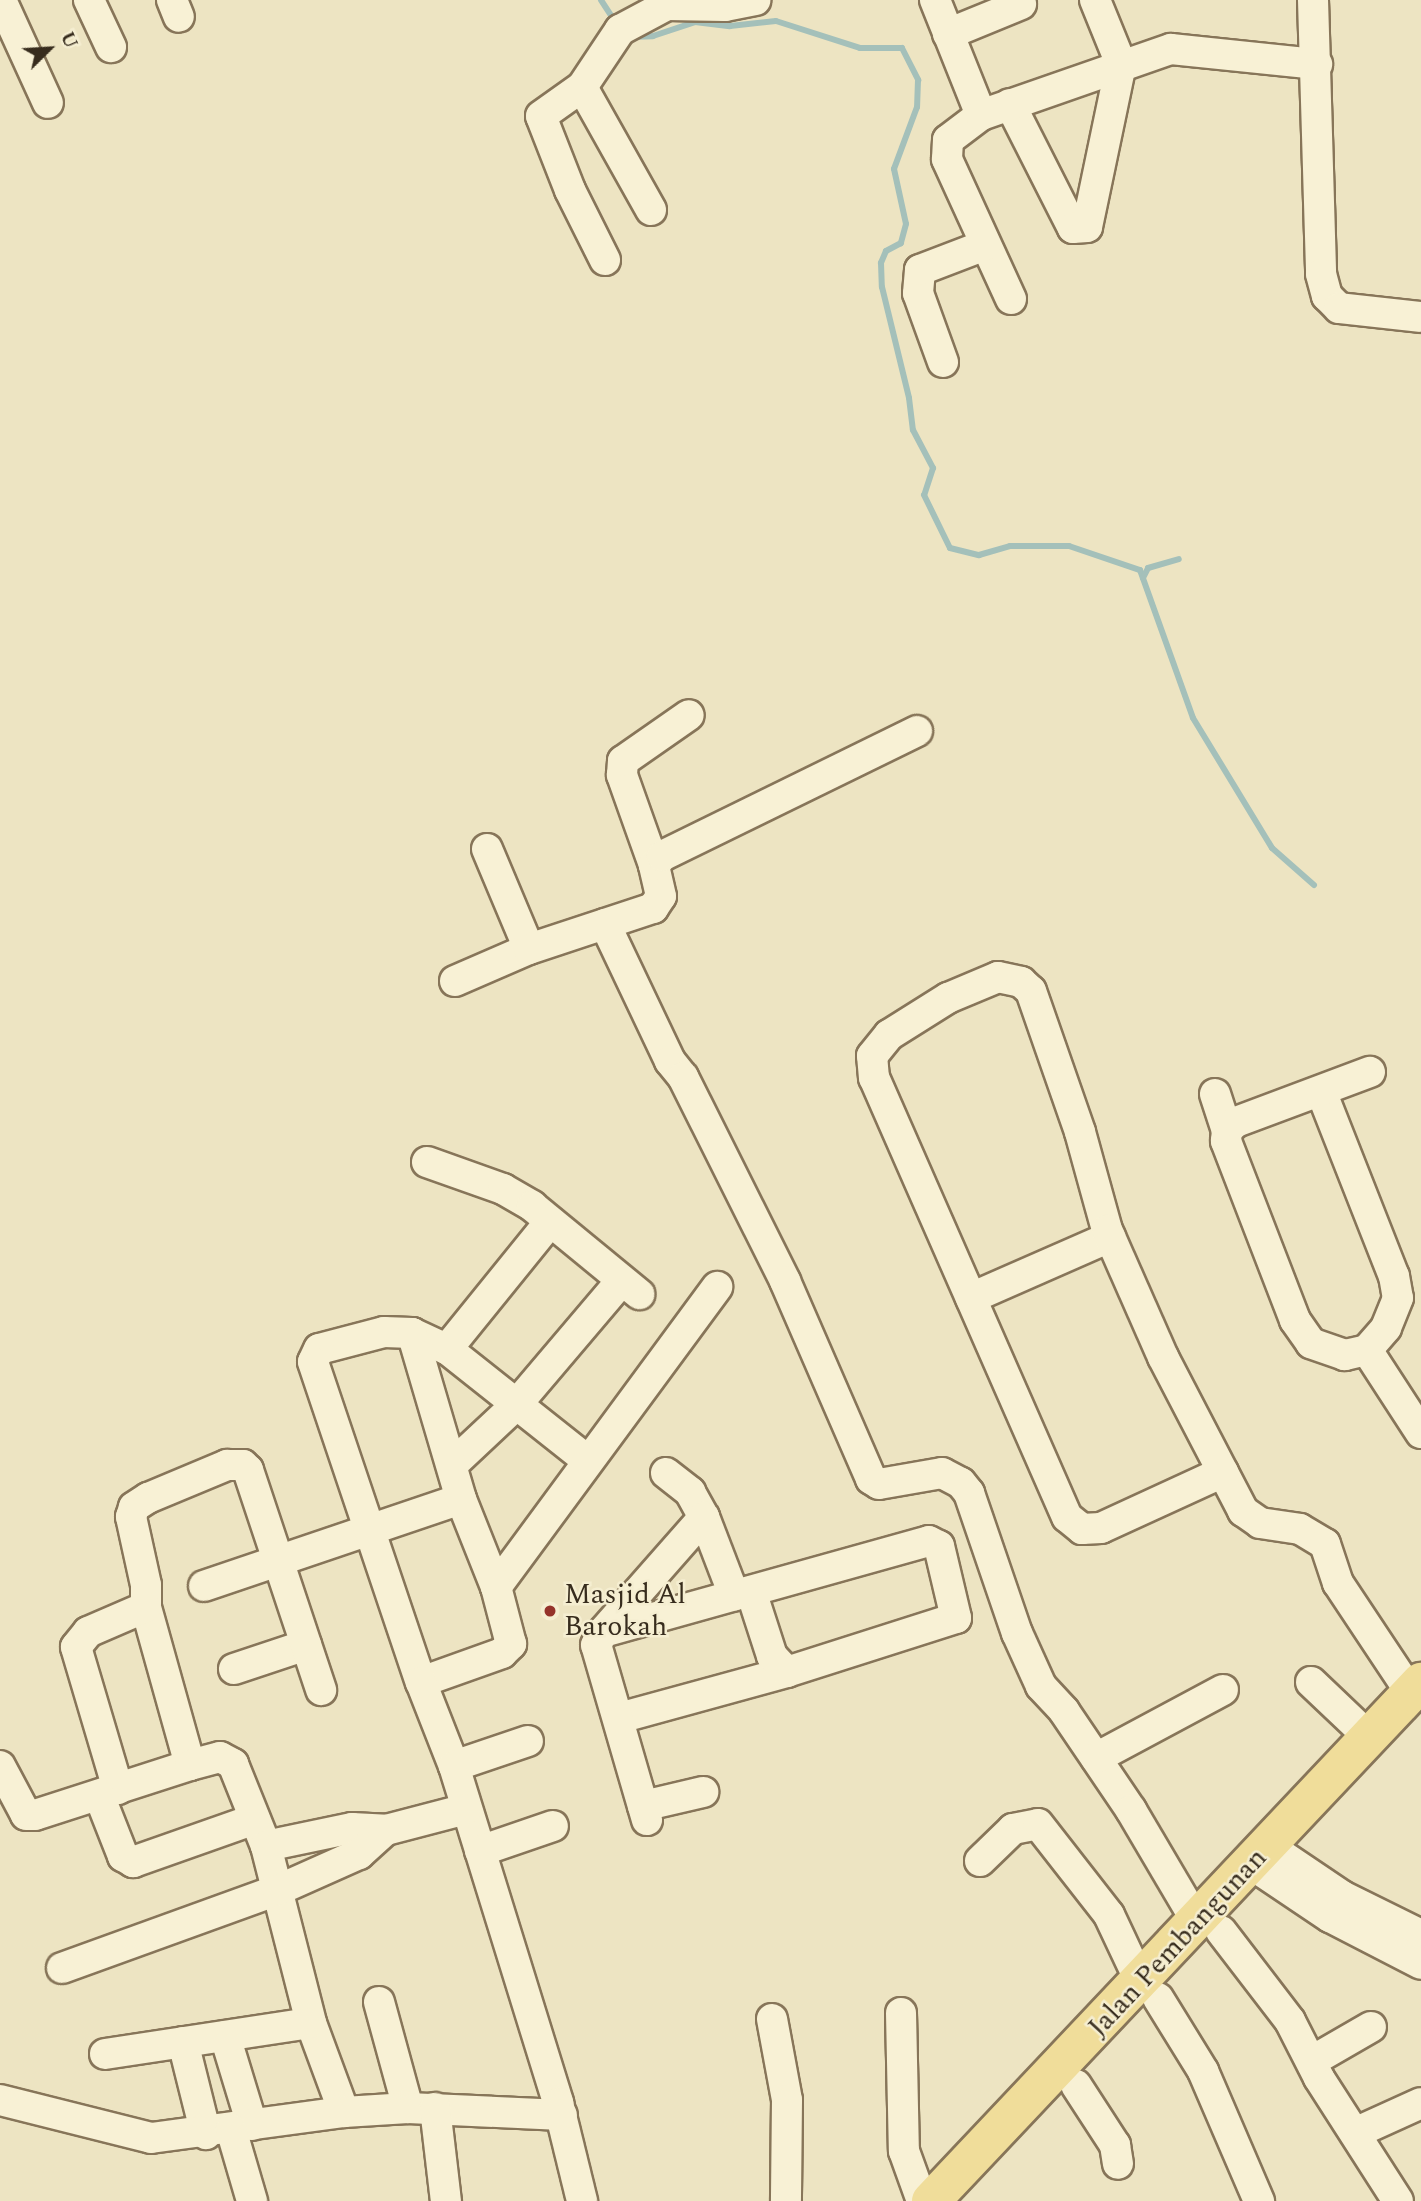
<!DOCTYPE html>
<style>
body{margin:0}
#map{position:relative;width:1421px;height:2201px;overflow:hidden;background:#ede4c2;font-family:Spectral,serif}
div>[style]{position:absolute}
.stream>*{height:6px;margin:-3px;padding:0 3px;transform-origin:3px;border-radius:3px;background:#a4c0ba}
.roads{filter:drop-shadow(2px 0 #877559) drop-shadow(-2px 0 #877559) drop-shadow(0 2px #877559) drop-shadow(0 -2px #877559)}
.minor>*{height:30px;margin:-15px;padding:0 15px;transform-origin:15px;border-radius:15px;background:#f8f1d5}
.major>*{height:38px;margin:-19px;padding:0 19px;transform-origin:19px;border-radius:19px;background:#f0dd9a}
.dots>*{width:19px;height:19px;translate:-50% -50%;box-sizing:border-box;border:4px solid #f5eed1;border-radius:50%}
span{translate:-50% -50%;white-space:nowrap;text-align:center;line-height:1.15;-webkit-text-stroke:5px #f5eed1;paint-order:stroke}
.poi-label{font-size:28px;color:#372c1d}
.left{translate:0 -50%;text-align:left}
.street-label{font-size:28px;color:#372c1d}
.north{position:absolute;left:14px;top:14px;width:70px;height:70px;-webkit-text-stroke:5px #f5eed1;paint-order:stroke;rotate:66deg;font-size:19px;font-weight:700;line-height:28px;text-align:center;color:#372c1d}
.north::after{content:'';display:block;margin:auto;width:24px;height:32px;background:#372c1d;clip-path:polygon(50% 0,100% 100%,50% 72%,0 100%)}
</style>
<div id="map">
<div class="stream">
<i style="left:601px;top:0;width:30px;rotate:57deg"></i>
<i style="left:629px;top:37px;width:24px;rotate:-2deg"></i>
<i style="left:653px;top:36px;width:44px;rotate:-18.4deg"></i>
<i style="left:695px;top:22px;width:35px;rotate:7deg"></i>
<i style="left:730px;top:26px;width:46px;rotate:-6.2deg"></i>
<i style="left:776px;top:21px;width:88px;rotate:17.8deg"></i>
<i style="left:860px;top:48px;width:42px"></i>
<i style="left:902px;top:48px;width:36px;rotate:63deg"></i>
<i style="left:918px;top:80px;width:27px;rotate:92deg"></i>
<i style="left:917px;top:107px;width:66px;rotate:110.4deg"></i>
<i style="left:894px;top:169px;width:56px;rotate:77.7deg"></i>
<i style="left:906px;top:224px;width:20px;rotate:105deg"></i>
<i style="left:901px;top:243px;width:17px;rotate:152deg"></i>
<i style="left:886px;top:251px;width:13px;rotate:113deg"></i>
<i style="left:881px;top:263px;width:24px;rotate:88deg"></i>
<i style="left:882px;top:287px;width:114px;rotate:76.3deg"></i>
<i style="left:909px;top:398px;width:32px;rotate:83deg"></i>
<i style="left:913px;top:430px;width:43px;rotate:62.2deg"></i>
<i style="left:933px;top:468px;width:28px;rotate:108deg"></i>
<i style="left:924px;top:495px;width:59px;rotate:63.9deg"></i>
<i style="left:950px;top:548px;width:30px;rotate:14deg"></i>
<i style="left:979px;top:555px;width:32px;rotate:-16deg"></i>
<i style="left:1010px;top:546px;width:59px"></i>
<i style="left:1069px;top:546px;width:75px;rotate:18.7deg"></i>
<i style="left:1140px;top:570px;width:157px;rotate:70.3deg"></i>
<i style="left:1193px;top:718px;width:152px;rotate:58.7deg"></i>
<i style="left:1272px;top:848px;width:56px;rotate:41.4deg"></i>
<i style="left:1143px;top:578px;width:11px;rotate:-63deg"></i>
<i style="left:1148px;top:568px;width:32px;rotate:-16deg"></i>
</div>
<div class="roads">
<div class="minor">
<i style="left:1px;top:0;width:113px;rotate:65.5deg"></i>
<i style="left:89px;top:0;width:52px;rotate:64.9deg"></i>
<i style="left:172px;top:0;width:18px;rotate:68deg"></i>
<i style="left:935px;top:0;width:124px;rotate:68.2deg"></i>
<i style="left:1313px;top:0;width:274px;rotate:88.3deg"></i>
<i style="left:1321px;top:274px;width:23px;rotate:75deg"></i>
<i style="left:1327px;top:296px;width:17px;rotate:45deg"></i>
<i style="left:1339px;top:308px;width:82px;rotate:6.3deg"></i>
<i style="left:948px;top:34px;width:79px;rotate:-22.3deg"></i>
<i style="left:582px;top:87px;width:141px;rotate:60.7deg"></i>
<i style="left:1010px;top:104px;width:139px;rotate:63.1deg"></i>
<i style="left:1073px;top:228px;width:14px;rotate:-4deg"></i>
<i style="left:1087px;top:227px;width:167px;rotate:-78.2deg"></i>
<i style="left:1121px;top:64px;width:69px;rotate:-112.1deg"></i>
<i style="left:605px;top:260px;width:78px;rotate:-116.6deg"></i>
<i style="left:570px;top:190px;width:79px;rotate:-111.4deg"></i>
<i style="left:541px;top:116px;width:50px;rotate:-35.3deg"></i>
<i style="left:582px;top:87px;width:69px;rotate:-56.3deg"></i>
<i style="left:620px;top:30px;width:53px;rotate:-28deg"></i>
<i style="left:667px;top:5px;width:58px;rotate:1deg"></i>
<i style="left:725px;top:6px;width:31px;rotate:-11deg"></i>
<i style="left:1011px;top:299px;width:154px;rotate:-114.6deg"></i>
<i style="left:947px;top:159px;width:19px;rotate:-87deg"></i>
<i style="left:948px;top:140px;width:41px;rotate:-37.1deg"></i>
<i style="left:981px;top:115px;width:201px;rotate:-19.2deg"></i>
<i style="left:1171px;top:49px;width:147px;rotate:5.9deg"></i>
<i style="left:943px;top:362px;width:73px;rotate:-109.9deg"></i>
<i style="left:918px;top:293px;width:23px;rotate:-85deg"></i>
<i style="left:920px;top:270px;width:70px;rotate:-21deg"></i>
<i style="left:487px;top:849px;width:108px;rotate:67.2deg"></i>
<i style="left:654px;top:865px;width:96px;rotate:-109.6deg"></i>
<i style="left:622px;top:775px;width:14px;rotate:-86deg"></i>
<i style="left:623px;top:761px;width:80px;rotate:-34.9deg"></i>
<i style="left:605px;top:924px;width:152px;rotate:64.6deg"></i>
<i style="left:670px;top:1061px;width:21px;rotate:51deg"></i>
<i style="left:683px;top:1077px;width:228px;rotate:63.4deg"></i>
<i style="left:785px;top:1281px;width:216px;rotate:66.5deg"></i>
<i style="left:871px;top:1479px;width:9px;rotate:32deg"></i>
<i style="left:879px;top:1484px;width:64px;rotate:-9.9deg"></i>
<i style="left:942px;top:1473px;width:21px;rotate:28deg"></i>
<i style="left:961px;top:1483px;width:13px;rotate:51deg"></i>
<i style="left:969px;top:1493px;width:148px;rotate:71.1deg"></i>
<i style="left:1017px;top:1633px;width:58px;rotate:65.6deg"></i>
<i style="left:1041px;top:1686px;width:34px;rotate:47deg"></i>
<i style="left:1064px;top:1711px;width:120px;rotate:55.9deg"></i>
<i style="left:1131px;top:1810px;width:130px;rotate:59.5deg"></i>
<i style="left:455px;top:981px;width:81px;rotate:-23.4deg"></i>
<i style="left:529px;top:949px;width:131px;rotate:-18.3deg"></i>
<i style="left:653px;top:908px;width:14px;rotate:-56deg"></i>
<i style="left:661px;top:896px;width:32px;rotate:-103deg"></i>
<i style="left:654px;top:865px;width:12px;rotate:-48deg"></i>
<i style="left:662px;top:856px;width:284px;rotate:-26.1deg"></i>
<i style="left:1321px;top:1091px;width:199px;rotate:68.5deg"></i>
<i style="left:1394px;top:1276px;width:22px;rotate:80deg"></i>
<i style="left:1398px;top:1298px;width:32px;rotate:112deg"></i>
<i style="left:1386px;top:1328px;width:29px;rotate:131deg"></i>
<i style="left:1367px;top:1350px;width:99px;rotate:57deg"></i>
<i style="left:1215px;top:1094px;width:38px;rotate:72deg"></i>
<i style="left:427px;top:1162px;width:81px;rotate:19.6deg"></i>
<i style="left:503px;top:1189px;width:34px;rotate:30deg"></i>
<i style="left:532px;top:1206px;width:139px;rotate:39.4deg"></i>
<i style="left:971px;top:1298px;width:152px;rotate:-23.7deg"></i>
<i style="left:412px;top:1333px;width:38px;rotate:25deg"></i>
<i style="left:447px;top:1349px;width:179px;rotate:38.4deg"></i>
<i style="left:447px;top:1349px;width:164px;rotate:-51deg"></i>
<i style="left:1367px;top:1350px;width:23px;rotate:167deg"></i>
<i style="left:1345px;top:1355px;width:36px;rotate:-161deg"></i>
<i style="left:1311px;top:1343px;width:28px;rotate:-125deg"></i>
<i style="left:1295px;top:1320px;width:192px;rotate:-111.1deg"></i>
<i style="left:1226px;top:1141px;width:11px;rotate:-85deg"></i>
<i style="left:1227px;top:1130px;width:12px;rotate:-42deg"></i>
<i style="left:1236px;top:1122px;width:143px;rotate:-20.5deg"></i>
<i style="left:454px;top:1463px;width:85px;rotate:-43.1deg"></i>
<i style="left:516px;top:1405px;width:162px;rotate:-49.7deg"></i>
<i style="left:1223px;top:1472px;width:134px;rotate:155.3deg"></i>
<i style="left:1101px;top:1528px;width:19px;rotate:177deg"></i>
<i style="left:1082px;top:1529px;width:19px;rotate:-141deg"></i>
<i style="left:1067px;top:1517px;width:480px;rotate:-113.7deg"></i>
<i style="left:874px;top:1078px;width:22px;rotate:-95deg"></i>
<i style="left:872px;top:1056px;width:27px;rotate:-51deg"></i>
<i style="left:889px;top:1035px;width:70px;rotate:-32.1deg"></i>
<i style="left:948px;top:998px;width:54px;rotate:-22.8deg"></i>
<i style="left:998px;top:977px;width:24px;rotate:12deg"></i>
<i style="left:1021px;top:982px;width:13px;rotate:42deg"></i>
<i style="left:1031px;top:991px;width:149px;rotate:70.8deg"></i>
<i style="left:1080px;top:1132px;width:102px;rotate:74.6deg"></i>
<i style="left:1107px;top:1230px;width:139px;rotate:66.2deg"></i>
<i style="left:1163px;top:1357px;width:174px;rotate:62.5deg"></i>
<i style="left:1243px;top:1511px;width:21px;rotate:35deg"></i>
<i style="left:1260px;top:1523px;width:40px;rotate:8.5deg"></i>
<i style="left:1300px;top:1529px;width:29px;rotate:31deg"></i>
<i style="left:1325px;top:1544px;width:41px;rotate:71.6deg"></i>
<i style="left:1338px;top:1583px;width:132px;rotate:56.4deg"></i>
<i style="left:666px;top:1473px;width:31px;rotate:38deg"></i>
<i style="left:690px;top:1492px;width:29px;rotate:61deg"></i>
<i style="left:704px;top:1517px;width:84px;rotate:69deg"></i>
<i style="left:204px;top:1586px;width:271px;rotate:-18.7deg"></i>
<i style="left:496px;top:1587px;width:373px;rotate:-53.6deg"></i>
<i style="left:603px;top:1632px;width:153px;rotate:-48.7deg"></i>
<i style="left:234px;top:1669px;width:76px;rotate:-18.4deg"></i>
<i style="left:421px;top:1682px;width:86px;rotate:-19.7deg"></i>
<i style="left:502px;top:1653px;width:13px;rotate:-45deg"></i>
<i style="left:511px;top:1644px;width:59px;rotate:-104.7deg"></i>
<i style="left:496px;top:1587px;width:95px;rotate:-111.7deg"></i>
<i style="left:461px;top:1499px;width:173px;rotate:-106.4deg"></i>
<i style="left:412px;top:1333px;width:28px;rotate:-178deg"></i>
<i style="left:384px;top:1332px;width:67px;rotate:165.3deg"></i>
<i style="left:319px;top:1349px;width:14px;rotate:115deg"></i>
<i style="left:313px;top:1362px;width:338px;rotate:71.4deg"></i>
<i style="left:421px;top:1682px;width:90px;rotate:68.6deg"></i>
<i style="left:454px;top:1766px;width:353px;rotate:72.8deg"></i>
<i style="left:558px;top:2103px;width:101px;rotate:76.2deg"></i>
<i style="left:1311px;top:1682px;width:80px;rotate:43.5deg"></i>
<i style="left:619px;top:1718px;width:174px;rotate:-15.3deg"></i>
<i style="left:1096px;top:1758px;width:144px;rotate:-28.2deg"></i>
<i style="left:190px;top:1765px;width:164px;rotate:-105.6deg"></i>
<i style="left:146px;top:1607px;width:22px;rotate:-90deg"></i>
<i style="left:146px;top:1585px;width:70px;rotate:-102.4deg"></i>
<i style="left:131px;top:1517px;width:10px;rotate:-73deg"></i>
<i style="left:134px;top:1507px;width:17px;rotate:-33deg"></i>
<i style="left:148px;top:1498px;width:86px;rotate:-22.7deg"></i>
<i style="left:227px;top:1465px;width:16px"></i>
<i style="left:243px;top:1465px;width:7px;rotate:45deg"></i>
<i style="left:248px;top:1470px;width:232px;rotate:71.6deg"></i>
<i style="left:0;top:1766px;width:55px;rotate:62deg"></i>
<i style="left:26px;top:1815px;width:9px"></i>
<i style="left:35px;top:1815px;width:163px;rotate:-17.9deg"></i>
<i style="left:190px;top:1765px;width:31px;rotate:-15deg"></i>
<i style="left:220px;top:1757px;width:15px;rotate:28deg"></i>
<i style="left:233px;top:1764px;width:88px;rotate:68.1deg"></i>
<i style="left:266px;top:1846px;width:183px;rotate:75.7deg"></i>
<i style="left:311px;top:2023px;width:95px;rotate:69.7deg"></i>
<i style="left:454px;top:1766px;width:78px;rotate:-18.7deg"></i>
<i style="left:118px;top:1789px;width:148px;rotate:-106.5deg"></i>
<i style="left:76px;top:1647px;width:19px;rotate:-51deg"></i>
<i style="left:88px;top:1632px;width:63px;rotate:-23.3deg"></i>
<i style="left:99px;top:1795px;width:66px;rotate:68.5deg"></i>
<i style="left:123px;top:1856px;width:12px;rotate:31deg"></i>
<i style="left:133px;top:1862px;width:129px;rotate:-19.4deg"></i>
<i style="left:643px;top:1806px;width:62px;rotate:-13.1deg"></i>
<i style="left:647px;top:1820px;width:182px;rotate:-106.2deg"></i>
<i style="left:596px;top:1645px;width:15px;rotate:-62deg"></i>
<i style="left:603px;top:1632px;width:338px;rotate:-15.6deg"></i>
<i style="left:929px;top:1541px;width:11px;rotate:27deg"></i>
<i style="left:939px;top:1546px;width:74px;rotate:76.7deg"></i>
<i style="left:956px;top:1618px;width:177px;rotate:162.3deg"></i>
<i style="left:787px;top:1672px;width:22px;rotate:-133deg"></i>
<i style="left:772px;top:1656px;width:68px;rotate:-107.9deg"></i>
<i style="left:266px;top:1846px;width:88px;rotate:-11.8deg"></i>
<i style="left:352px;top:1828px;width:34px;rotate:3deg"></i>
<i style="left:386px;top:1830px;width:83px;rotate:-14.7deg"></i>
<i style="left:1268px;top:1846px;width:89px;rotate:34deg"></i>
<i style="left:1342px;top:1896px;width:88px;rotate:26.3deg"></i>
<i style="left:480px;top:1851px;width:77px;rotate:-18.9deg"></i>
<i style="left:980px;top:1861px;width:46px;rotate:-44.1deg"></i>
<i style="left:1013px;top:1829px;width:25px;rotate:-11deg"></i>
<i style="left:1038px;top:1824px;width:115px;rotate:52deg"></i>
<i style="left:1109px;top:1915px;width:75px;rotate:64.8deg"></i>
<i style="left:1251px;top:1864px;width:95px;rotate:33.9deg"></i>
<i style="left:1330px;top:1917px;width:102px;rotate:27.3deg"></i>
<i style="left:1221px;top:1931px;width:113px;rotate:52.5deg"></i>
<i style="left:1290px;top:2021px;width:64px;rotate:63deg"></i>
<i style="left:1319px;top:2078px;width:146px;rotate:57.3deg"></i>
<i style="left:62px;top:1968px;width:230px;rotate:-19.9deg"></i>
<i style="left:278px;top:1890px;width:89px;rotate:-24deg"></i>
<i style="left:359px;top:1854px;width:36px;rotate:-42deg"></i>
<i style="left:1158px;top:1998px;width:86px;rotate:58.3deg"></i>
<i style="left:1203px;top:2071px;width:142px;rotate:66.7deg"></i>
<i style="left:379px;top:2002px;width:110px;rotate:74.7deg"></i>
<i style="left:901px;top:2013px;width:138px;rotate:88.8deg"></i>
<i style="left:904px;top:2151px;width:53px;rotate:70.2deg"></i>
<i style="left:772px;top:2019px;width:82px;rotate:79.5deg"></i>
<i style="left:787px;top:2100px;width:101px;rotate:90.6deg"></i>
<i style="left:225px;top:2036px;width:93px;rotate:73.1deg"></i>
<i style="left:183px;top:2042px;width:95px;rotate:76deg"></i>
<i style="left:105px;top:2054px;width:208px;rotate:-8.6deg"></i>
<i style="left:1312px;top:2061px;width:68px;rotate:-30deg"></i>
<i style="left:1076px;top:2085px;width:72px;rotate:57deg"></i>
<i style="left:1115px;top:2145px;width:19px;rotate:81deg"></i>
<i style="left:0;top:2100px;width:156px;rotate:14.1deg"></i>
<i style="left:151px;top:2138px;width:195px;rotate:-7.7deg"></i>
<i style="left:344px;top:2112px;width:64px;rotate:-3.6deg"></i>
<i style="left:408px;top:2108px;width:154px;rotate:2.6deg"></i>
<i style="left:435px;top:2108px;width:94px;rotate:83.3deg"></i>
<i style="left:231px;top:2129px;width:75px;rotate:73.7deg"></i>
<i style="left:1355px;top:2133px;width:72px;rotate:-24.4deg"></i>
</div>
<div class="major">
<i style="left:931px;top:2201px;width:714px;rotate:-46.65deg"></i>
</div>
</div>
<div class="dots">
<i style="left:550px;top:1611px;background:#95332a"></i>
</div>
<div class="poi-label">
<span class="left" style="left:564px;top:1611px">Masjid Al<br>Barokah</span>
</div>
<div class="street-label">
<span style="left:1178px;top:1943px;rotate:-47deg">Jalan Pembangunan</span>
</div>
<div class="north">U</div>
</div>
